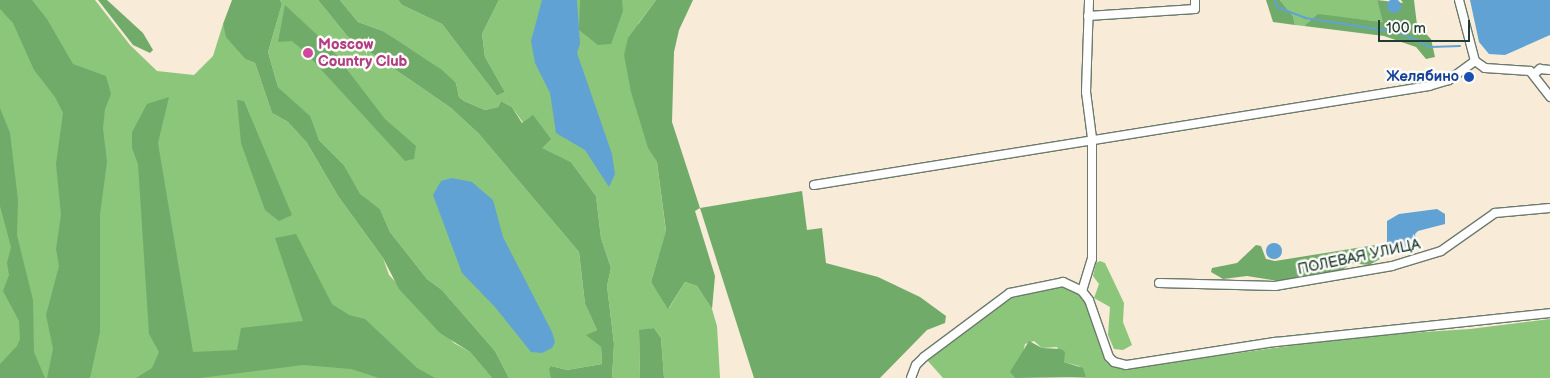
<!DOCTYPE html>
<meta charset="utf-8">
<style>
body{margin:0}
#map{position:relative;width:1550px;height:378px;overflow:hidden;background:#f8ebd8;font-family:"Balsamiq Sans",sans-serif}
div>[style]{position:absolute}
.green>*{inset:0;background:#8cc67a}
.forest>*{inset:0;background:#71ab6a}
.water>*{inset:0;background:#60a2d4}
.round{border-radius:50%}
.stream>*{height:2px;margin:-1px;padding:0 1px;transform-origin:1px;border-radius:1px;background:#60a2d4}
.roads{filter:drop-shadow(1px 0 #6b7a6d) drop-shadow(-1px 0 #6b7a6d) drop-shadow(0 1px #6b7a6d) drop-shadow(0 -1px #6b7a6d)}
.minor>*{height:8px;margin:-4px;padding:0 4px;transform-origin:4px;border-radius:4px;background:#fff}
.dots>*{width:14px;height:14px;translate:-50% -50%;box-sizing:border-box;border:2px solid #fdfcf7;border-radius:50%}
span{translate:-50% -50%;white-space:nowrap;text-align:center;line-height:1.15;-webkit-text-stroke:5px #fdfcf7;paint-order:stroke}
.hotel-label{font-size:15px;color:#b23c85;font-weight:700}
.left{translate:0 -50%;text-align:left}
.transit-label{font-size:15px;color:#164399;font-weight:700}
.right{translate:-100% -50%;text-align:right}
.street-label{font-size:15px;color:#1f3d34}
.scale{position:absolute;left:1378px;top:20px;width:92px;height:22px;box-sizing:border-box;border:2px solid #1f3d34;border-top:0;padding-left:6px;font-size:15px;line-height:18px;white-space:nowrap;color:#1f3d34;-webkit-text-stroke:4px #fdfcf7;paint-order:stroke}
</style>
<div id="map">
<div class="green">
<i style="clip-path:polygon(0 0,95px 0,130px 45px,157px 71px,194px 75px,213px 56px,223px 24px,227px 37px,245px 59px,255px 63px,272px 113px,288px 122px,307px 143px,338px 196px,383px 258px,389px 275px,454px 343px,470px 352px,492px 378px,0 378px)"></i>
<i style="clip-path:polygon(280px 0,318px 0,348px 37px,451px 108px,479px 134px,579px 252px,585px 304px,597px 330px,587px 335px,601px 347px,602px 364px,567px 370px,551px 366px,551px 378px,509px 378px,495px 351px,442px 290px,427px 279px,390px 232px,380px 209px,360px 195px,344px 165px,319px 140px,309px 116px,278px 87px,268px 52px,282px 4px)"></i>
<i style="clip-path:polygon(340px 0,398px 0,402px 5px,442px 24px,497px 96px,505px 92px,485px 57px,482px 34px,499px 0,656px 0,638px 24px,648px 147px,657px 162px,666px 232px,651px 282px,669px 308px,685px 282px,697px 286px,712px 309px,717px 326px,720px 378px,664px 378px,661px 338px,654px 328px,639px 331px,640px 378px,612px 378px,614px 344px,607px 286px,611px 268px,601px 238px,596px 196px,571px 162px,541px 148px,512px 107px,501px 101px,498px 107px,485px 110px,464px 101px,459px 97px,456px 83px,383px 31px,358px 22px)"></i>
<i style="clip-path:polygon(1280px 0,1377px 0,1384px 22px,1318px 15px,1304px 26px,1295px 25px,1293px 16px)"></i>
<i style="clip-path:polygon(1100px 261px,1105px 263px,1124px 303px,1123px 322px,1132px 345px,1123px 350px,1114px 349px,1108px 335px,1110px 307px,1094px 298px,1099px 284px,1093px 276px,1096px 263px)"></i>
<i style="clip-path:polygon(1065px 286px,1080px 292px,1087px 303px,1107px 363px,1123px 369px,1361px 336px,1470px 329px,1550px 319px,1550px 378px,1070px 378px,1086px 377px,1079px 366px,1064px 362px,1057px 347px,1042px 348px,1034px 341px,1025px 344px,1023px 353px,1011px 372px,1015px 378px,943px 378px,927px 360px,1011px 297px)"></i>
</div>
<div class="forest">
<i style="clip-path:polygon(0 0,32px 0,47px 19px,73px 64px,106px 76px,111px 94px,105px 109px,103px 128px,107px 162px,100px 214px,100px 332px,90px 378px,47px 378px,53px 349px,46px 315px,59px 266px,56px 249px,61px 215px,56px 164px,63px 113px,55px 97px,34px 70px,13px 23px,0 9px)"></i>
<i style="clip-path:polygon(98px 0,107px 0,143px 33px,153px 50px,150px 53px,133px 45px)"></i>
<i style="clip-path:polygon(232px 0,280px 0,282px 4px,268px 52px,278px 87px,310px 116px,319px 140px,344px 165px,360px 194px,380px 209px,390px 232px,427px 279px,442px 290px,495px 351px,509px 378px,492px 378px,470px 352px,440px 333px,399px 289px,383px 258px,338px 196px,307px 143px,288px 122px,272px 113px,255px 63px,245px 59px,226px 37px,223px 24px)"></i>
<i style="clip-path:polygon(318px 0,340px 0,358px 22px,383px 31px,442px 70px,456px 83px,459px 97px,464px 101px,485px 110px,498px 107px,501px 101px,512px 107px,522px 123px,533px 115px,551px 139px,542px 148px,571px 162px,596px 196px,601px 238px,611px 268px,607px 286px,614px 344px,612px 378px,551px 378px,549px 369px,551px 366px,567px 370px,602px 364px,601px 347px,586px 335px,597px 330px,585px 304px,579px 252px,479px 134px,451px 108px,348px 37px)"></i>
<i style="clip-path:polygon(398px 0,499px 0,482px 34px,485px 57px,505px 92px,497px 96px,442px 24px,402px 5px)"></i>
<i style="clip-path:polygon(580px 0,622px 0,623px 11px,611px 44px,598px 45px,579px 30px)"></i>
<i style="clip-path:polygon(656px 0,693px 0,679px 30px,674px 52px,672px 122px,700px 208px,802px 191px,807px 230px,822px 228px,826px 263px,878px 277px,920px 297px,946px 316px,945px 323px,927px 330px,880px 378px,754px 378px,700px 208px,695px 211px,715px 276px,712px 309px,697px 286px,685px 282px,668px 309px,651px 282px,666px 231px,657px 162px,648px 148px,631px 92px,624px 55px,628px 38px)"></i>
<i style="clip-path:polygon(1266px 0,1280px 0,1293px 16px,1295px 25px,1273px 22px)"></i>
<i style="clip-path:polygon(1377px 0,1403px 3px,1401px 0,1414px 0,1417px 25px,1431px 39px,1435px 57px,1426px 59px,1416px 47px,1384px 36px,1304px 26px,1318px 14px,1383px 22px)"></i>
<i style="clip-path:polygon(285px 5px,329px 46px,385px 119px,416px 146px,414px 159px,405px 161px,306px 53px,292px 41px,278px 42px)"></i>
<i style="clip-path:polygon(169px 97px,158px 143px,193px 352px,237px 350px,241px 328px,303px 321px,275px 238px,296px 234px,332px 304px,349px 315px,365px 319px,417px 368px,435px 378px,379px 378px,351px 369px,303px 365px,200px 378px,136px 378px,152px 368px,159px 352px,149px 334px,138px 164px,132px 148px,132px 132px,147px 104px)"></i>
<i style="clip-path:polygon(237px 100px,244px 101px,292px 215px,279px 221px,265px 210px,241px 143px)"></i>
<i style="clip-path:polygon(0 108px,10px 133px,18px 200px,17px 235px,33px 300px,34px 352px,45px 378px,0 378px,0 364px,17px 346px,20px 339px,19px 321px,3px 291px,9px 275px,7px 263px,11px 247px,0 206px)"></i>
<i style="clip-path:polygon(1256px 245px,1261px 246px,1266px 259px,1275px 261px,1375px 245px,1380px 259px,1369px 265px,1350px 263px,1343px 270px,1330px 274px,1284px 282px,1247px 276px,1223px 279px,1211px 272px,1212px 268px,1237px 263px)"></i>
<i style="clip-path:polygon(654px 328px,661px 338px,664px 378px,640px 378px,639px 330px)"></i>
<i style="clip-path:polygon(1029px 341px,1042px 348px,1061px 349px,1065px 352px,1064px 362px,1083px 368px,1086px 377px,1015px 378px,1010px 372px)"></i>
</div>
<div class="water">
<i class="round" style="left:1387px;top:-1px;width:14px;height:14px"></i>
<i style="clip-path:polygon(542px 0,577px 0,580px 44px,577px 53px,612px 154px,615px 174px,609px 187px,585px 150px,556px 133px,550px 93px,535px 63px,531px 41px)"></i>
<i style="clip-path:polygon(1470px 0,1550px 0,1550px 35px,1505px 55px,1489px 54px,1479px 42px)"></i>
<i style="clip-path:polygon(452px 178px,472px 182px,493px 200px,503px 237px,552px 332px,555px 342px,552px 348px,542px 353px,531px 352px,495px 307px,462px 273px,433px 195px,441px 181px)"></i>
<i style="clip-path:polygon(1437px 209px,1445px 214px,1445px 224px,1418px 231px,1415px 234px,1417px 248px,1395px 253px,1387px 250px,1387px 221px,1399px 214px)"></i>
<i class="round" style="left:1266px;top:243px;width:16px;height:16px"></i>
</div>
<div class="stream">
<i style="left:1275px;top:0;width:7px;rotate:74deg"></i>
<i style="left:1277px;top:7px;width:30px;rotate:21deg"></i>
<i style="left:1305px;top:18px;width:97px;rotate:8.9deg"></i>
<i style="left:1401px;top:33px;width:32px;rotate:26deg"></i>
<i style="left:1430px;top:47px;width:30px;rotate:-2deg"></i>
</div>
<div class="roads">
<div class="minor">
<i style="left:1459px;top:0;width:63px;rotate:75.3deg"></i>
<i style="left:1475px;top:61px;width:12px;rotate:35deg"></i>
<i style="left:1485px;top:68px;width:45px;rotate:3.8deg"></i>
<i style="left:1530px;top:71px;width:33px;rotate:52deg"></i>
<i style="left:1088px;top:16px;width:107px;rotate:-3.7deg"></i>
<i style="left:1195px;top:9px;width:9px;rotate:-90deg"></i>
<i style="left:1534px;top:74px;width:8px;rotate:-40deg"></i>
<i style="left:1540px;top:69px;width:10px;rotate:6deg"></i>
<i style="left:814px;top:185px;width:623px;rotate:-9.14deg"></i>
<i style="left:1429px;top:86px;width:21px;rotate:-17deg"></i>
<i style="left:1449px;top:80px;width:32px;rotate:-36deg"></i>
<i style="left:1159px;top:283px;width:116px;rotate:1.5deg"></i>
<i style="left:1275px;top:286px;width:119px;rotate:-9.7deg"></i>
<i style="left:1392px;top:266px;width:51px;rotate:-17deg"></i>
<i style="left:1441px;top:251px;width:66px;rotate:-35.1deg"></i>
<i style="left:1495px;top:213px;width:55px;rotate:-5.2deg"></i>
<i style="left:1082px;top:291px;width:34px;rotate:-73deg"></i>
<i style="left:1092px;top:259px;width:121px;rotate:-90deg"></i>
<i style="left:1092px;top:138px;width:46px;rotate:-97.4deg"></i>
<i style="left:1086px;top:92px;width:92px;rotate:-88.1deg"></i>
<i style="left:911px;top:378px;width:14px;rotate:-69deg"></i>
<i style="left:916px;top:365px;width:11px;rotate:-45deg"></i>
<i style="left:924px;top:357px;width:107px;rotate:-36.7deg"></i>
<i style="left:1010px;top:293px;width:54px;rotate:-11.7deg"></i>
<i style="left:1063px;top:282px;width:21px;rotate:25deg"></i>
<i style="left:1082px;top:291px;width:11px;rotate:52deg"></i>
<i style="left:1089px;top:300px;width:60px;rotate:70.7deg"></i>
<i style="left:1109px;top:357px;width:7px;rotate:45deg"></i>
<i style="left:1114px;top:362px;width:12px;rotate:14deg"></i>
<i style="left:1126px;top:365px;width:151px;rotate:-8.8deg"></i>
<i style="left:1275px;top:342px;width:277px;rotate:-6deg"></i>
</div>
</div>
<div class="dots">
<i style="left:308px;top:53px;background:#d1479c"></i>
<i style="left:1469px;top:77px;background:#1a4fb4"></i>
</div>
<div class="hotel-label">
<span class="left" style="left:318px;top:53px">Moscow<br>Country Club</span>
</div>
<div class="transit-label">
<span class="right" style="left:1459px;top:77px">Желябино</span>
</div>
<div class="street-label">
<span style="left:1359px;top:257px;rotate:-12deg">ПОЛЕВАЯ УЛИЦА</span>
</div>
<div class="scale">100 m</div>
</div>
